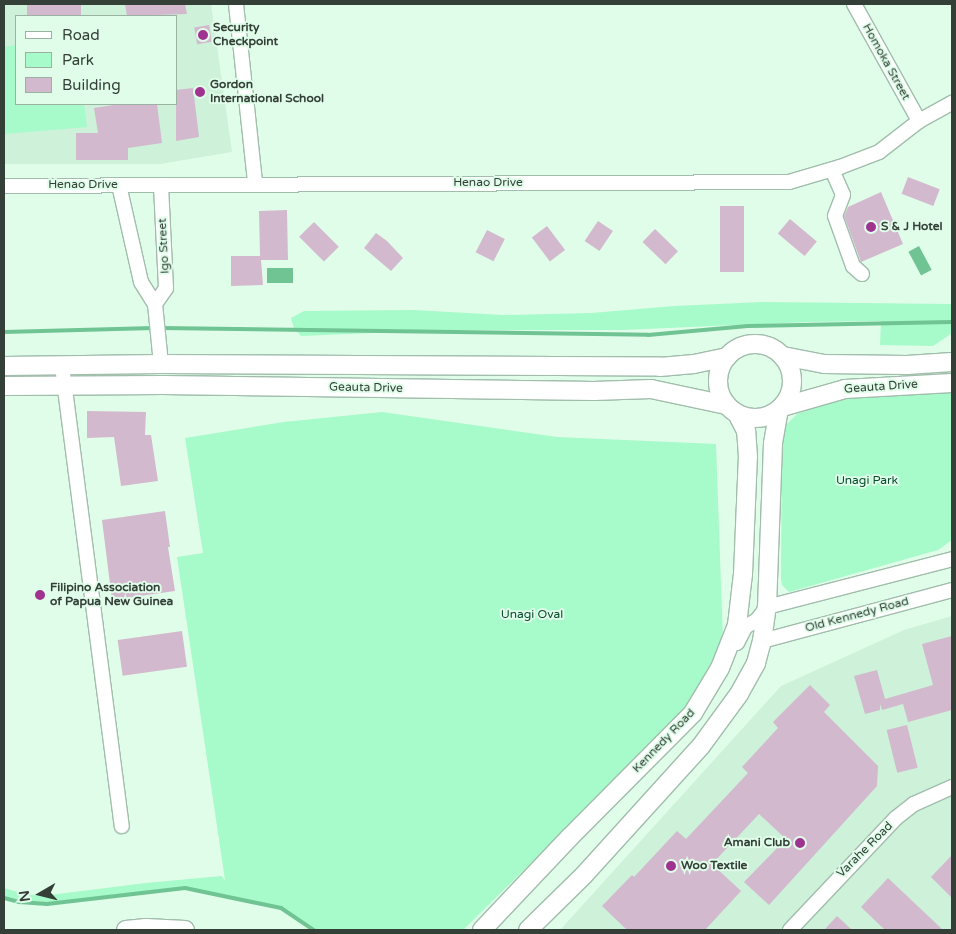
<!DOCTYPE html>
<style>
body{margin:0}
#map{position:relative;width:956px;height:934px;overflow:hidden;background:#e0fdea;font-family:"Varela Round",sans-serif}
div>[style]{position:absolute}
.built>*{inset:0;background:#cdf1d9}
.green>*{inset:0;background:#a7fac9}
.water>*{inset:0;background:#70c494;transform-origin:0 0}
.stream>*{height:4px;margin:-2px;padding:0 2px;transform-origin:2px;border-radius:2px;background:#70c494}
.building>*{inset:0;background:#d3b9cd;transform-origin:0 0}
.roads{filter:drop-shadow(1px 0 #a1bdac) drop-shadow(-1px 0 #a1bdac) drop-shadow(0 1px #a1bdac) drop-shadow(0 -1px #a1bdac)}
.minor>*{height:14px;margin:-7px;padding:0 7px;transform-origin:7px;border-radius:7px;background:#fff}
.major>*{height:18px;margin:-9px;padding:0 9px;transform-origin:9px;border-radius:9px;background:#fff}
.major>.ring{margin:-9px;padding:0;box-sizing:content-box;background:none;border:18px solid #fff;border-radius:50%}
.dots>*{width:14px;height:14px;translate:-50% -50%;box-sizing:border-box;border:2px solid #e0fdea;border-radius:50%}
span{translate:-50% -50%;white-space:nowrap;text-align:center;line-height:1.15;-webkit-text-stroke:4px #e0fdea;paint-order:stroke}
.poi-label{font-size:12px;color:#333f37;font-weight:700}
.left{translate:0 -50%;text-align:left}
.right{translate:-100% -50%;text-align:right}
.street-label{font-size:12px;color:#333f37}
.park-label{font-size:12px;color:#084c2d}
.frame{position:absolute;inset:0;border:5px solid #333f37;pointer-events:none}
.legend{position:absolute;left:15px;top:15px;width:162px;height:90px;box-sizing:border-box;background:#e0fdea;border:1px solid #9bb1a2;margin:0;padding:6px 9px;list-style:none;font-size:15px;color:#333f37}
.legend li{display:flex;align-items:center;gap:10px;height:25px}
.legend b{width:25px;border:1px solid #9bb1a2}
.north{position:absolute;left:15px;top:869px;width:50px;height:50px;-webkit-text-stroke:4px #e0fdea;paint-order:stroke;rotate:262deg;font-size:14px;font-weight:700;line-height:20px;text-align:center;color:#333f37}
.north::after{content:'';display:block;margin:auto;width:18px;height:22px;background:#333f37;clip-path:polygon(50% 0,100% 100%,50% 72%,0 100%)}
</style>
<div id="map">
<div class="built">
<i style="clip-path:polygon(evenodd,4px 4px,211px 4px,232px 152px,160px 164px,4px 164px,4px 4px,16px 16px,176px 16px,176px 104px,16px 104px,16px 16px)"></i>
<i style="clip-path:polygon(952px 616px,952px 930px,560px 930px,781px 686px,904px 630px)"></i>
</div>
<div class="green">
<i style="clip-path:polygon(16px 45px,16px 104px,84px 104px,87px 127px,4px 134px,4px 47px)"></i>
<i style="clip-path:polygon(763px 302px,952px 304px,952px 333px,933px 346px,880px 345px,881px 321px,807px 322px,623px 330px,444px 330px,301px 336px,294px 328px,291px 318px,304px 311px,413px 310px,503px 315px,592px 313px,674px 306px)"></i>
<i style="clip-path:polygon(868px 393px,952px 393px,952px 540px,938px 550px,789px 592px,782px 585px,781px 579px,782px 435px,786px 425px,797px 414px,836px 400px)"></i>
<i style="clip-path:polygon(382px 412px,557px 437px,716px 444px,723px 640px,677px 727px,574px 821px,463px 930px,314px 930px,281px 908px,185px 888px,47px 904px,19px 902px,4px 898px,4px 888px,28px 895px,50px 895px,146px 883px,221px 876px,225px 880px,177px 557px,203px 553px,185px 438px,284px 422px)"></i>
</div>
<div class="water">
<i style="left:919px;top:246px;width:27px;height:12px;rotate:62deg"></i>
<i style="left:293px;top:268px;width:15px;height:26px;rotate:90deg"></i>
</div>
<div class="stream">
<i style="left:161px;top:328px;width:487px;rotate:0.8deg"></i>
<i style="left:648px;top:335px;width:100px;rotate:-5.1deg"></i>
<i style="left:748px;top:326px;width:204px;rotate:-1.1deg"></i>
<i style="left:4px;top:332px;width:150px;rotate:-1.5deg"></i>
<i style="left:4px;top:898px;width:16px;rotate:15deg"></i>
<i style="left:19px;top:902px;width:28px;rotate:4deg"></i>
<i style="left:47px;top:904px;width:139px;rotate:-6.6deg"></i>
<i style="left:185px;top:888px;width:98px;rotate:11.8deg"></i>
<i style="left:281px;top:908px;width:40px;rotate:34deg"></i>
</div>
<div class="building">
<i style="left:27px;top:4px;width:54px;height:12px"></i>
<i style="clip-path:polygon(125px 4px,185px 4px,187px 14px,127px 16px)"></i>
<i style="left:209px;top:25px;width:17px;height:15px;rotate:80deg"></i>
<i style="clip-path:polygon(193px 88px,199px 137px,176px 141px,176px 90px)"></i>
<i style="clip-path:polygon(120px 104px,157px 104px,162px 143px,128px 148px,128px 160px,76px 160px,76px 133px,98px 133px,94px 108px)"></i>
<i style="left:908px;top:177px;width:34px;height:18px;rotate:21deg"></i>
<i style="clip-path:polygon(881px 192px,903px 244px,861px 262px,844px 216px,848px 207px)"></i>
<i style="left:720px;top:206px;width:24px;height:66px"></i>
<i style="clip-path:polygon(287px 210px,288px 260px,261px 260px,263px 285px,231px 286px,231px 256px,260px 256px,259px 211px)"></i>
<i style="left:790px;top:219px;width:35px;height:19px;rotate:40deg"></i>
<i style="left:598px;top:221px;width:18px;height:24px;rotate:34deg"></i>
<i style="left:314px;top:222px;width:35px;height:21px;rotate:45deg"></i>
<i style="left:547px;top:226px;width:30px;height:19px;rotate:53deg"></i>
<i style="left:655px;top:229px;width:32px;height:18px;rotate:44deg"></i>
<i style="left:487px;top:230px;width:20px;height:25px;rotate:27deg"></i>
<i style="clip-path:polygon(376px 233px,387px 241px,403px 258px,391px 271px,364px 248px)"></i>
<i style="clip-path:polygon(87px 411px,146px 412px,145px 435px,151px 435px,158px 481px,121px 486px,114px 437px,87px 438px)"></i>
<i style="clip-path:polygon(165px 511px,170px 547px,168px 547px,175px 591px,112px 600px,102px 520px)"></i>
<i style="left:182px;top:631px;width:36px;height:65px;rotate:82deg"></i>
<i style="clip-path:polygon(952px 636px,952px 710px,908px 722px,903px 704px,882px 710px,880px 704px,880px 710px,865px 714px,854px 676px,877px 670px,885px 699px,933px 685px,922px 644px)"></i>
<i style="clip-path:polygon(810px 685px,830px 705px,824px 712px,878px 766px,877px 786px,769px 905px,744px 882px,786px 839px,759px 814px,712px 864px,741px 891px,705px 930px,627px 930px,602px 906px,632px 875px,634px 877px,677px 831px,686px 839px,748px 773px,742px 767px,778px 728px,773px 722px)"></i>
<i style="left:907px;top:725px;width:44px;height:21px;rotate:76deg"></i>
<i style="clip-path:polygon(952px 855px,952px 898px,931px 877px)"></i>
<i style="clip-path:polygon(888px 878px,943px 930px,885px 930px,861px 907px)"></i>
<i style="clip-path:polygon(837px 916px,852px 930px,824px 930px)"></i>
</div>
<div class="roads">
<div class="minor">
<i style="left:236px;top:4px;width:180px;rotate:83.9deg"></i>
<i style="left:854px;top:4px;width:134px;rotate:60.9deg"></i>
<i style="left:832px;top:170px;width:27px;rotate:66deg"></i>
<i style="left:843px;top:195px;width:22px;rotate:111deg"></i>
<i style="left:835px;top:216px;width:53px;rotate:70.2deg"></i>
<i style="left:853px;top:266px;width:12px;rotate:42deg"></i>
<i style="left:119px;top:185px;width:99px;rotate:77.2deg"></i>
<i style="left:141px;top:282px;width:26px;rotate:58deg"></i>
<i style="left:4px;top:186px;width:785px;rotate:-0.29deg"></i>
<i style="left:789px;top:182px;width:53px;rotate:-16.4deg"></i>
<i style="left:840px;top:167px;width:42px;rotate:-21deg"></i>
<i style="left:879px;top:152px;width:51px;rotate:-37.8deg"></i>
<i style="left:919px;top:121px;width:38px;rotate:-29deg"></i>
<i style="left:161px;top:364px;width:60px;rotate:-95.7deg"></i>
<i style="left:155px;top:304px;width:19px;rotate:-55deg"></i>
<i style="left:166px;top:288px;width:103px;rotate:-92.8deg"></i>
<i style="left:62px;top:366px;width:464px;rotate:82.6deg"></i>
<i style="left:762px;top:641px;width:197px;rotate:-15deg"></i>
<i style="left:737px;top:643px;width:18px;rotate:-63deg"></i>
<i style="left:745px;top:627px;width:14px;rotate:-30deg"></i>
<i style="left:757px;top:620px;width:16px;rotate:-52deg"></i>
<i style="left:767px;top:607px;width:191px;rotate:-14.5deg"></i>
<i style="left:790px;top:930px;width:154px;rotate:-46.6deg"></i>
<i style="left:896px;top:818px;width:23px;rotate:-38deg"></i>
<i style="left:914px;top:804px;width:42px;rotate:-24.1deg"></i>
</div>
<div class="major">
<i class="ring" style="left:718px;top:344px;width:56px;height:56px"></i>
<i style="left:783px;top:356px;width:42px;rotate:11deg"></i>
<i style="left:824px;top:364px;width:83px;rotate:0.7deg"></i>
<i style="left:907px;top:365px;width:45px;rotate:-3.8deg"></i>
<i style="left:4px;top:366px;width:157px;rotate:-0.7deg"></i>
<i style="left:161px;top:364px;width:499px;rotate:0.3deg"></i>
<i style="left:660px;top:367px;width:34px;rotate:-5deg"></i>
<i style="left:694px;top:364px;width:34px;rotate:-12deg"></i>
<i style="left:4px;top:386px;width:159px;rotate:-0.4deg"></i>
<i style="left:163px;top:385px;width:431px;rotate:0.8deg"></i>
<i style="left:594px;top:391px;width:57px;rotate:-2deg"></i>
<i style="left:651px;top:389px;width:77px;rotate:12deg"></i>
<i style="left:782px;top:407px;width:66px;rotate:-15.9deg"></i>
<i style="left:845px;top:389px;width:107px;rotate:-3.2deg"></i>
<i style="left:126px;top:930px;width:20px;rotate:-6deg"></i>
<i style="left:146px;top:928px;width:39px;rotate:3deg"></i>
<i style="left:482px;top:930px;width:128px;rotate:-46.6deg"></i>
<i style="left:570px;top:837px;width:175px;rotate:-45.2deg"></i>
<i style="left:693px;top:713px;width:52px;rotate:-59deg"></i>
<i style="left:720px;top:668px;width:46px;rotate:-68.4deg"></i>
<i style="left:737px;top:625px;width:51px;rotate:-83.3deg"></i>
<i style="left:743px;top:574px;width:117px;rotate:-87.6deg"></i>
<i style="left:748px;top:457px;width:26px;rotate:-94deg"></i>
<i style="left:746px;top:431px;width:18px;rotate:-117deg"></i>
<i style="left:528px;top:930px;width:78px;rotate:-44.5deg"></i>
<i style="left:584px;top:875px;width:174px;rotate:-47.8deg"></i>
<i style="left:701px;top:746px;width:64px;rotate:-53.8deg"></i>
<i style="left:739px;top:694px;width:35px;rotate:-61deg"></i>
<i style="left:756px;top:663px;width:23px;rotate:-75deg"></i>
<i style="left:762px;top:641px;width:34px;rotate:-82deg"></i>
<i style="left:767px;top:607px;width:164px;rotate:-87.9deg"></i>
<i style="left:773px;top:443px;width:34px;rotate:-80deg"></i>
</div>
</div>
<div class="dots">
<i style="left:203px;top:35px;background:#a03290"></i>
<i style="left:200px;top:92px;background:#a03290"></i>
<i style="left:871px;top:227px;background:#a03290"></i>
<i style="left:40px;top:595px;background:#a03290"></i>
<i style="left:800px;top:843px;background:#a03290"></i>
<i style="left:671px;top:866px;background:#a03290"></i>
</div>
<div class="poi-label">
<span class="left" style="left:213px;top:35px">Security<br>Checkpoint</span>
<span class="left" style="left:210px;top:92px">Gordon<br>International School</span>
<span class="left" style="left:881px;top:227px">S &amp; J Hotel</span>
<span class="left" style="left:50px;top:595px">Filipino Association<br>of Papua New Guinea</span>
<span class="right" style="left:790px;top:843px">Amani Club</span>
<span class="left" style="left:681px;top:866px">Woo Textile</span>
</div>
<div class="street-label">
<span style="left:886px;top:62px;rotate:61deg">Homoka Street</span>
<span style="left:488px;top:183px">Henao Drive</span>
<span style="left:83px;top:185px">Henao Drive</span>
<span style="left:164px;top:246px;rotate:-93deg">Igo Street</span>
<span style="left:881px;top:387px;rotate:-4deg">Geauta Drive</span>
<span style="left:366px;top:388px;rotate:1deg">Geauta Drive</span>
<span style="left:857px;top:615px;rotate:-15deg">Old Kennedy Road</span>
<span style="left:664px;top:741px;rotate:-46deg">Kennedy Road</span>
<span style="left:865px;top:850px;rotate:-45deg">Varahe Road</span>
</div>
<div class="park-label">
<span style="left:867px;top:481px">Unagi Park</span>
<span style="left:532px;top:615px">Unagi Oval</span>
</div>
<div class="frame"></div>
<ul class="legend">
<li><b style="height:6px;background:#fff"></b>Road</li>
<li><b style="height:14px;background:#a7fac9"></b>Park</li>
<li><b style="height:14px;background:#d3b9cd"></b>Building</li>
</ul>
<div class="north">N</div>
</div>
